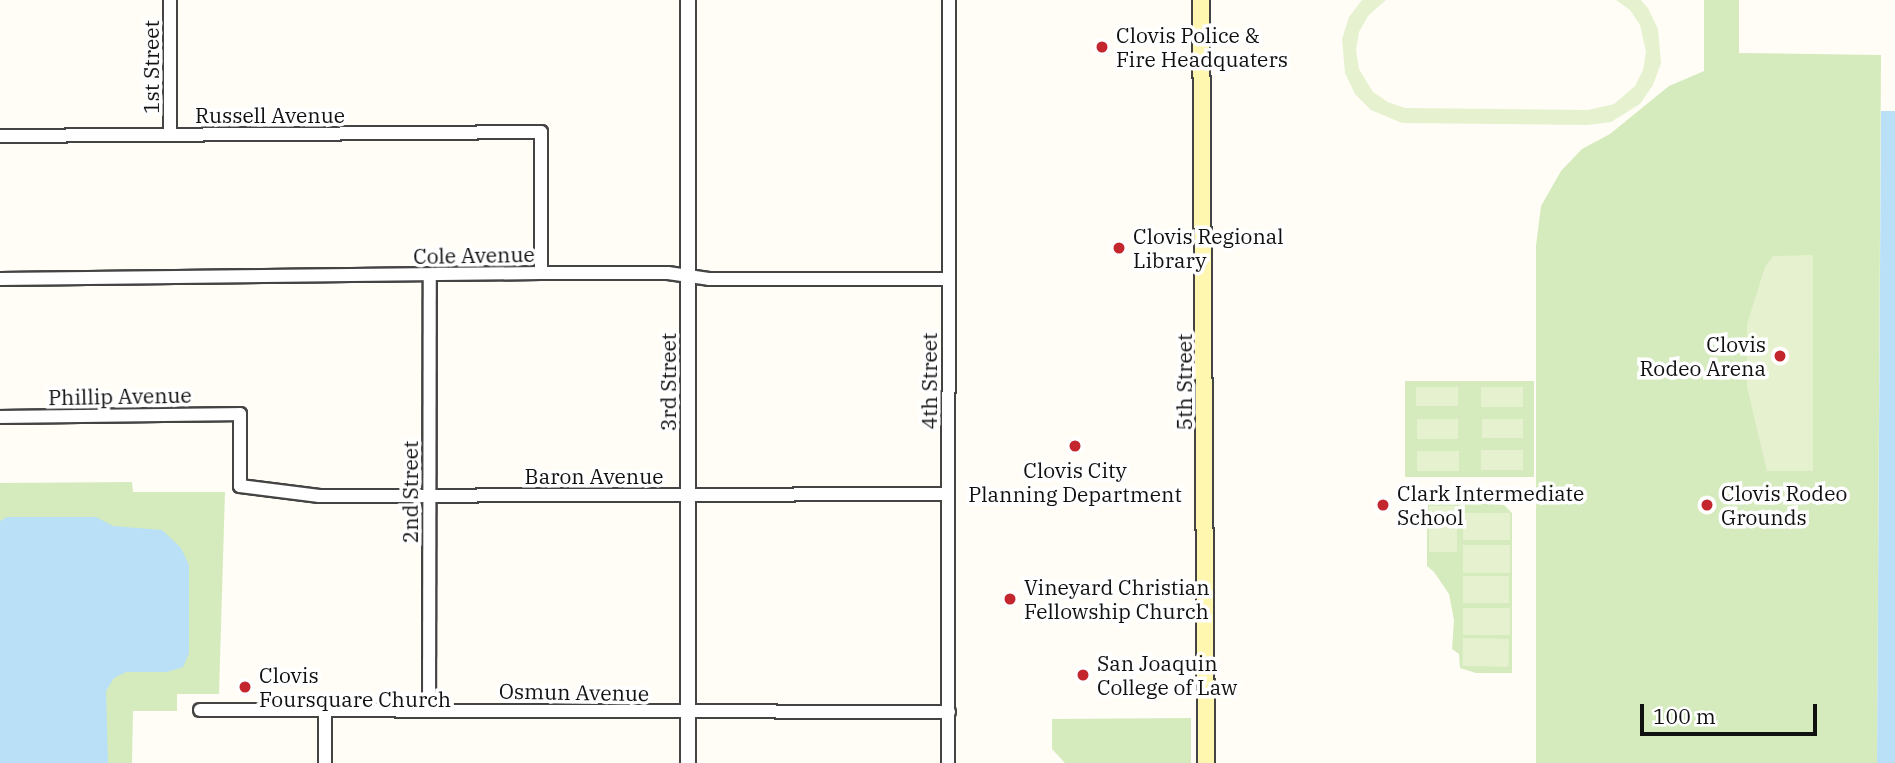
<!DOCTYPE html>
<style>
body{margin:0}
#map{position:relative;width:1895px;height:763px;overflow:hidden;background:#fffdf5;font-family:"IBM Plex Serif",serif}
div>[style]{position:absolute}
.green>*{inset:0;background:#d5ebbd;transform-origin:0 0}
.pitch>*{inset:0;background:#e6f2cf;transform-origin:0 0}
.water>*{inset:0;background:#b9e0f7}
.roads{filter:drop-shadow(2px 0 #444) drop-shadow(-2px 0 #444) drop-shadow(0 2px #444) drop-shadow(0 -2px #444)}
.minor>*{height:12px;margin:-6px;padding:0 6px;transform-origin:6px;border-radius:6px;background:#fff}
.tertiary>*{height:14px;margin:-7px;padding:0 7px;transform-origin:7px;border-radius:7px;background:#fff}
.secondary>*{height:16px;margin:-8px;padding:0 8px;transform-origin:8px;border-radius:8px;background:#fff6b0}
.dots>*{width:19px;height:19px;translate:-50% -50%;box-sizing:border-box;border:4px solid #fff;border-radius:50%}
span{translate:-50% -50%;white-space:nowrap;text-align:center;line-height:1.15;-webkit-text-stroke:7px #fff;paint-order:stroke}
.poi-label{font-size:21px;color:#111}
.left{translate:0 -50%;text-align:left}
.right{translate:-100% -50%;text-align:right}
.street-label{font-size:21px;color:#111}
.scale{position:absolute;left:1640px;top:704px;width:177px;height:32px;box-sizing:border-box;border:4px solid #111;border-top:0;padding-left:9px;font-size:21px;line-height:24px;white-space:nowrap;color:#111;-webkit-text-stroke:5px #fff;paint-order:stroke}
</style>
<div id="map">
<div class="green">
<i style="clip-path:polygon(1704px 0,1739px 0,1739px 53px,1881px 55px,1877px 763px,1536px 763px,1536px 246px,1541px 206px,1561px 171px,1582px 149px,1610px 134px,1669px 86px,1704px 71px)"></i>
<i style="left:1405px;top:381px;width:129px;height:96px"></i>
<i style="clip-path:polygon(132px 482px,133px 492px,225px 492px,219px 694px,177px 694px,177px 711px,133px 711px,132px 763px,0 763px,0 483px)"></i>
<i style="clip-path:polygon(1501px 502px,1512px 513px,1512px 673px,1476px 673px,1460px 668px,1459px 654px,1452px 649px,1454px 620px,1449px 594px,1434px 572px,1427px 566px,1427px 503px)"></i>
<i style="clip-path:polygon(1191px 718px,1191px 763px,1065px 763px,1052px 749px,1052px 719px)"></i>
</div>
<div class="pitch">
<i style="clip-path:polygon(1362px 0,1386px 0,1368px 16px,1359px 32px,1356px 50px,1359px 69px,1373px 92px,1388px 102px,1405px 108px,1588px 110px,1614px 104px,1635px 86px,1643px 70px,1646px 52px,1640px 25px,1630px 10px,1616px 0,1641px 0,1648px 8px,1658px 29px,1661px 63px,1653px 85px,1640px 104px,1611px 122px,1588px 125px,1402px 123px,1371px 110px,1355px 94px,1345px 73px,1342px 39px,1349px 17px)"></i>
<i style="clip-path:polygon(1813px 255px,1813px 471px,1767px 471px,1747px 387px,1747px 324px,1765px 267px,1773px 256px)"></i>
<i style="left:1458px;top:387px;width:19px;height:42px;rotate:90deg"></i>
<i style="left:1523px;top:387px;width:20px;height:42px;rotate:90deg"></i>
<i style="left:1458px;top:419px;width:20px;height:41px;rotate:90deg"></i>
<i style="left:1523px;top:419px;width:19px;height:41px;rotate:90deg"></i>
<i style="left:1523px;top:450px;width:20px;height:42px;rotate:90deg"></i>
<i style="left:1459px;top:451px;width:20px;height:42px;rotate:90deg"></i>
<i style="left:1429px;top:506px;width:28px;height:46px"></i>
<i style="left:1463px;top:513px;width:47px;height:27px"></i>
<i style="left:1463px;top:545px;width:47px;height:28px"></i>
<i style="left:1463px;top:576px;width:46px;height:27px"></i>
<i style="left:1463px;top:608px;width:47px;height:27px"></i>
<i style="left:1463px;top:638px;width:46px;height:28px;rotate:1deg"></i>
</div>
<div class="water">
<i style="clip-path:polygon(1881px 111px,1895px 111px,1895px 763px,1877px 763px)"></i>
<i style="clip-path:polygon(7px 517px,96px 517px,113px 526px,162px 530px,181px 548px,189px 565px,189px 653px,183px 667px,167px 672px,126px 672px,114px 678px,106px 691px,108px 763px,0 763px,0 521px)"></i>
</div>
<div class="roads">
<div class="minor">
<i style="left:170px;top:0;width:134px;rotate:90deg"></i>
<i style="left:0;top:136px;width:541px;rotate:-0.42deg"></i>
<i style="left:541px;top:132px;width:141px;rotate:90deg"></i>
<i style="left:0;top:279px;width:541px;rotate:-0.64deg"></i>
<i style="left:541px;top:273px;width:127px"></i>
<i style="left:668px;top:273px;width:41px;rotate:8.3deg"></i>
<i style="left:709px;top:279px;width:239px"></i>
<i style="left:0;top:417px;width:240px;rotate:-0.7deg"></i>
<i style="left:240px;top:414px;width:72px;rotate:90deg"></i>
<i style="left:240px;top:486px;width:80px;rotate:7.2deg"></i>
<i style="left:319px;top:496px;width:629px;rotate:-0.18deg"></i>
<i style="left:325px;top:709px;width:54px;rotate:90deg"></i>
<i style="left:200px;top:710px;width:749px;rotate:0.15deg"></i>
<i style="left:429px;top:710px;width:435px;rotate:-89.9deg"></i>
<i style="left:948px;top:763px;width:763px;rotate:-89.92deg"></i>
</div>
<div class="tertiary">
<i style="left:688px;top:0;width:763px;rotate:90deg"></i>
</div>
<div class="secondary">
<i style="left:1201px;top:0;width:763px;rotate:89.62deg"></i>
</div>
</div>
<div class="dots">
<i style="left:1102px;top:47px;background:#c4262e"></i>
<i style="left:1119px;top:248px;background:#c4262e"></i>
<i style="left:1780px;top:356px;background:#c4262e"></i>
<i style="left:1075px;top:446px;background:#c4262e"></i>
<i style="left:1383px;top:505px;background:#c4262e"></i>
<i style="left:1707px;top:505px;background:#c4262e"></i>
<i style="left:1010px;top:599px;background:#c4262e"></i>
<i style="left:1083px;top:675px;background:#c4262e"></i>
<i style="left:245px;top:687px;background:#c4262e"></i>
</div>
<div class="poi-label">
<span class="left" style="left:1116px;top:47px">Clovis Police &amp;<br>Fire Headquaters</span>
<span class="left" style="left:1133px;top:248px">Clovis Regional<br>Library</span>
<span class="right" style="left:1766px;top:356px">Clovis<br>Rodeo Arena</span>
<span style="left:1075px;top:482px">Clovis City<br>Planning Department</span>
<span class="left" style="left:1397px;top:505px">Clark Intermediate<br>School</span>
<span class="left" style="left:1721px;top:505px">Clovis Rodeo<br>Grounds</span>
<span class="left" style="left:1024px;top:599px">Vineyard Christian<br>Fellowship Church</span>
<span class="left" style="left:1097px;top:675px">San Joaquin<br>College of Law</span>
<span class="left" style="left:259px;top:687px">Clovis<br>Foursquare Church</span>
</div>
<div class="street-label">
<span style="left:151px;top:67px;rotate:-90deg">1st Street</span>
<span style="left:270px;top:115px">Russell Avenue</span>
<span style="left:474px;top:255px;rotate:-1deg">Cole Avenue</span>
<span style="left:929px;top:381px;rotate:-90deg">4th Street</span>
<span style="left:668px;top:382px;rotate:-90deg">3rd Street</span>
<span style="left:1184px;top:382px;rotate:-90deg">5th Street</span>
<span style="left:120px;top:396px;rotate:-1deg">Phillip Avenue</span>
<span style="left:594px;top:476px">Baron Avenue</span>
<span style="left:410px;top:492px;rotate:-90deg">2nd Street</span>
<span style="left:574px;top:692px;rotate:1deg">Osmun Avenue</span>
</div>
<div class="scale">100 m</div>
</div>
